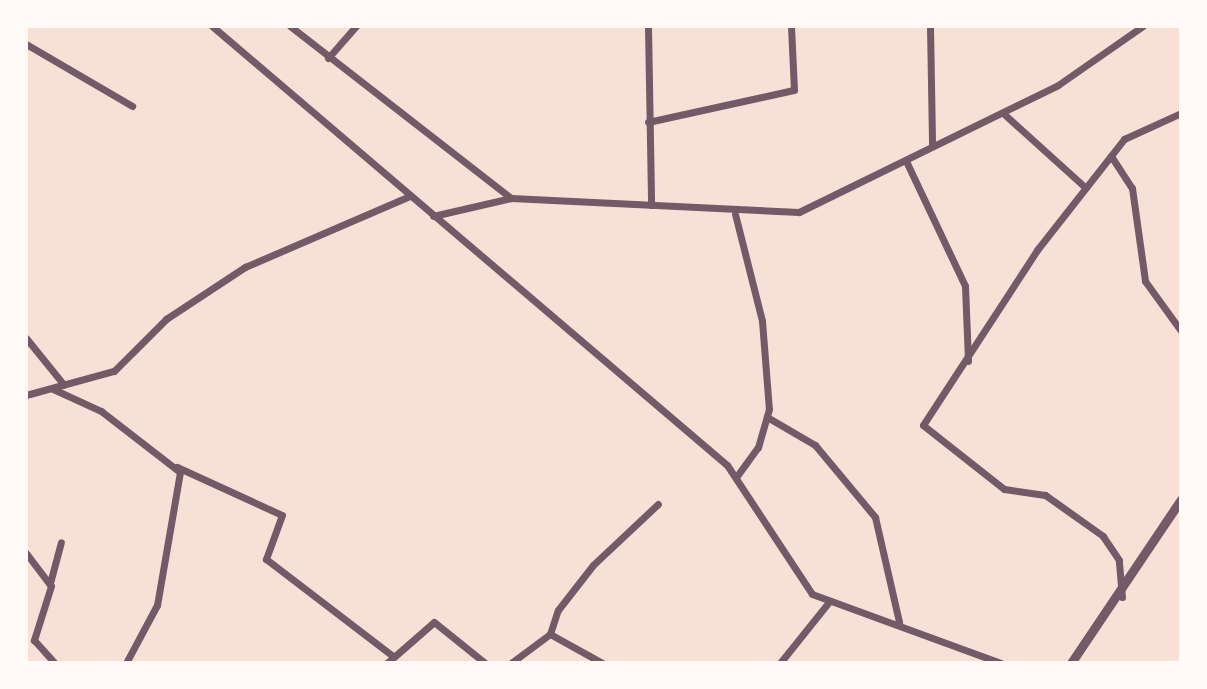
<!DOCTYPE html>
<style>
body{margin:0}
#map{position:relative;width:1207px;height:689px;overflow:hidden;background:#f7e1d7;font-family:Mulish,sans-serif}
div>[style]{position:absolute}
.minor>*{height:7px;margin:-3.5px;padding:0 3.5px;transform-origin:3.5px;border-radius:3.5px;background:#755966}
.tertiary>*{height:9px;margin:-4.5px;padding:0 4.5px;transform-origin:4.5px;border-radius:4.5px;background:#755966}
span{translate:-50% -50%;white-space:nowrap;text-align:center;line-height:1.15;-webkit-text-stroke:8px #fffaf5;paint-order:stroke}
.frame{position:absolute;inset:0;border:28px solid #fffaf5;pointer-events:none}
</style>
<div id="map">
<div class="minor">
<i style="left:212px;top:26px;width:677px;rotate:40.45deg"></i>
<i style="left:727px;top:465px;width:154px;rotate:56.6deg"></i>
<i style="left:812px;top:594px;width:201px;rotate:20.1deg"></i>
<i style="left:290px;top:26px;width:280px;rotate:37.9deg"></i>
<i style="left:648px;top:26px;width:179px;rotate:89deg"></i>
<i style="left:930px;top:26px;width:120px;rotate:89deg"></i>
<i style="left:26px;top:44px;width:123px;rotate:30.3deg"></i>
<i style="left:328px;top:58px;width:43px;rotate:-48.8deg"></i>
<i style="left:1004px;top:114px;width:110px;rotate:42.1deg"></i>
<i style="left:648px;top:122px;width:149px;rotate:-12.4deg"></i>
<i style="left:794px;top:90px;width:64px;rotate:-92.7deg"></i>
<i style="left:1111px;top:156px;width:38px;rotate:57deg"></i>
<i style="left:1132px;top:188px;width:94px;rotate:82deg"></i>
<i style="left:1145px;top:281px;width:62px;rotate:54.2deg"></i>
<i style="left:906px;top:161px;width:138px;rotate:64.7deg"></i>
<i style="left:965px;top:286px;width:75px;rotate:87.7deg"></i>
<i style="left:735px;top:214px;width:110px;rotate:75.8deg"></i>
<i style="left:762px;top:321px;width:88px;rotate:85.5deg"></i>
<i style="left:769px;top:409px;width:40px;rotate:106deg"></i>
<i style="left:758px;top:447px;width:36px;rotate:126deg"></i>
<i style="left:433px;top:216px;width:80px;rotate:-13deg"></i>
<i style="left:511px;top:198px;width:288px;rotate:2.8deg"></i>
<i style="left:799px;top:212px;width:288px;rotate:-26.1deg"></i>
<i style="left:1058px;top:85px;width:103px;rotate:-34.8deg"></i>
<i style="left:26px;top:338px;width:60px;rotate:51deg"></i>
<i style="left:53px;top:389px;width:53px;rotate:24.6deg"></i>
<i style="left:101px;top:411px;width:100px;rotate:37.7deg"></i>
<i style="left:180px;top:472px;width:135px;rotate:99.8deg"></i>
<i style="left:157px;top:605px;width:66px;rotate:118.1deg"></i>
<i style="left:26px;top:395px;width:91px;rotate:-15.3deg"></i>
<i style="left:114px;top:371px;width:74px;rotate:-45deg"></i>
<i style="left:166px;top:319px;width:95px;rotate:-33.4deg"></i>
<i style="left:245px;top:267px;width:180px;rotate:-23.3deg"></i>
<i style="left:767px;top:417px;width:56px;rotate:30.3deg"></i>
<i style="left:815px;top:445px;width:94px;rotate:50.2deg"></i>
<i style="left:875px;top:517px;width:108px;rotate:77.1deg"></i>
<i style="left:177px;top:467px;width:115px;rotate:24.6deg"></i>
<i style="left:282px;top:515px;width:47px;rotate:110deg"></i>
<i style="left:266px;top:559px;width:160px;rotate:37.4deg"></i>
<i style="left:26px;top:553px;width:41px;rotate:52.9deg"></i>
<i style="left:51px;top:586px;width:57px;rotate:107.5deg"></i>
<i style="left:34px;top:640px;width:31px;rotate:48deg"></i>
<i style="left:50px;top:583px;width:42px;rotate:-75deg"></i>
<i style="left:1122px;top:597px;width:37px;rotate:-95deg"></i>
<i style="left:1119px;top:560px;width:29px;rotate:-124deg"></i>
<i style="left:1103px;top:536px;width:71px;rotate:-144.7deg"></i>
<i style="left:1045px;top:495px;width:41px;rotate:-171.7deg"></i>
<i style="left:1004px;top:489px;width:103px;rotate:-141.7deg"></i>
<i style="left:923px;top:425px;width:209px;rotate:-56.9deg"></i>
<i style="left:1037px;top:250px;width:141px;rotate:-51.9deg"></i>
<i style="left:1124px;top:139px;width:63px;rotate:-24.5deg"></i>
<i style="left:550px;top:634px;width:25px;rotate:-72deg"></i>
<i style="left:558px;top:610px;width:57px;rotate:-52.1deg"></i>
<i style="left:593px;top:565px;width:89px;rotate:-43.2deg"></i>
<i style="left:387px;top:663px;width:62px;rotate:-41.1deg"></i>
<i style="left:434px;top:622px;width:65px;rotate:38.8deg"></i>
<i style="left:511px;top:663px;width:49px;rotate:-36.6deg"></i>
<i style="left:550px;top:634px;width:60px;rotate:29.1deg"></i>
<i style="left:780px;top:663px;width:77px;rotate:-51.3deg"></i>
</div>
<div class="tertiary">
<i style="left:1071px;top:663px;width:197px;rotate:-56.1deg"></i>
</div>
<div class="frame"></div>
</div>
